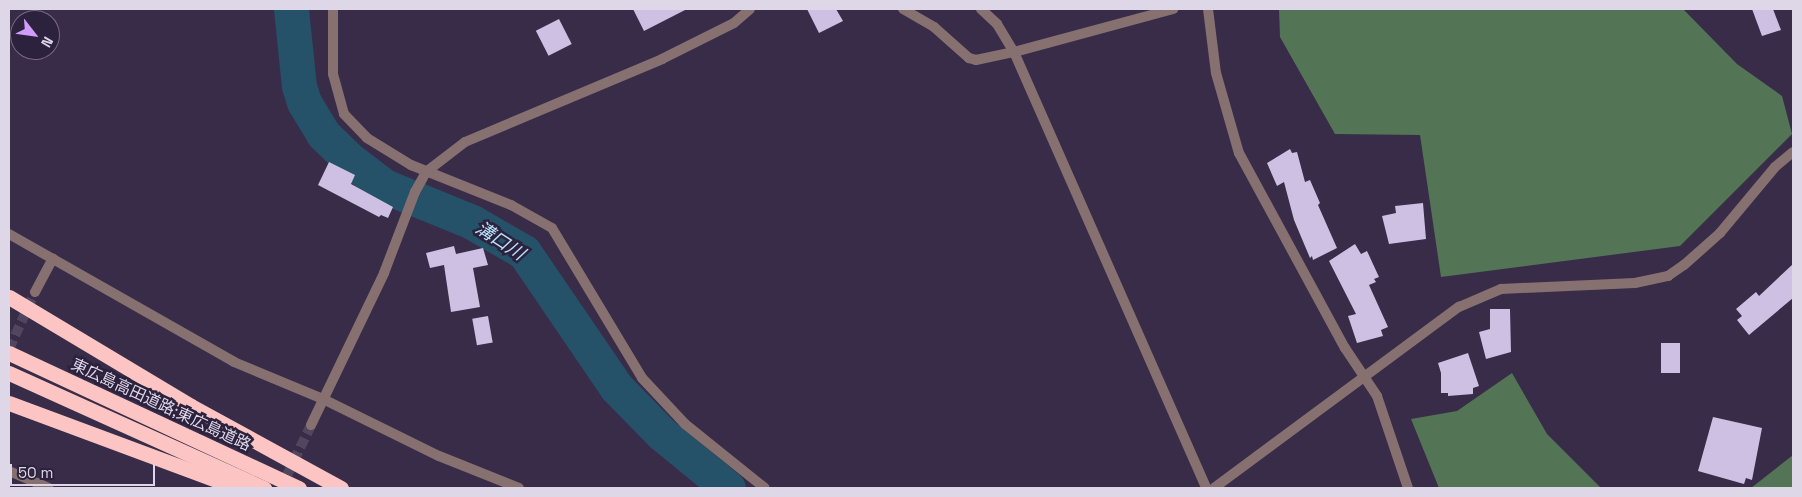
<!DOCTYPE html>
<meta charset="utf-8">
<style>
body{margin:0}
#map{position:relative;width:1802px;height:497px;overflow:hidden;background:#382c48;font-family:"Space Grotesk","Noto Sans JP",sans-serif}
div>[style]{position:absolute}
.forest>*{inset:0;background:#537555}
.river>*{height:35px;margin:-17.5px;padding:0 17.5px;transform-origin:17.5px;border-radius:17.5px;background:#255169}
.building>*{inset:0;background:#cdc0e3;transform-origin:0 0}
.minor-tunnel>*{height:10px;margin-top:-5px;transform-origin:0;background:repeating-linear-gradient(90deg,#514660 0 10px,transparent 0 15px)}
.tertiary-tunnel>*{height:10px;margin-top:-5px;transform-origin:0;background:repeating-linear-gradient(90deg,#514660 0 10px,transparent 0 15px)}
.minor>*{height:10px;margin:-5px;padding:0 5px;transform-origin:5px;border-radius:5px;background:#877170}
.tertiary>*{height:10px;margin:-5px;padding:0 5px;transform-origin:5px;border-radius:5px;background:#877170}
.motorway>*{height:15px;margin:-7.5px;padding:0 7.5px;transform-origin:7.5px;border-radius:7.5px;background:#fcc5c4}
span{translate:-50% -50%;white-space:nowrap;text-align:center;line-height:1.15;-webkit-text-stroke:5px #2d223d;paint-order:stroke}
.street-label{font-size:16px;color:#ddd7e8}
.water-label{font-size:18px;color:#b7e0fa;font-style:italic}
.frame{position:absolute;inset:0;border:10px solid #ddd7e8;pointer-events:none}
.north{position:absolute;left:10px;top:10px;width:50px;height:50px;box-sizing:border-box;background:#2d223d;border:1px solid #736a81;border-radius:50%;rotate:120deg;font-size:14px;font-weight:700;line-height:20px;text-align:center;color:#ddd7e8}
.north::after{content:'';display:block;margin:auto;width:18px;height:22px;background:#d09dfe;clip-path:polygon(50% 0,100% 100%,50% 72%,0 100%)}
.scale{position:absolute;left:10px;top:464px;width:145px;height:22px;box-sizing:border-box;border:2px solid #ddd7e8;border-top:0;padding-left:6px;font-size:15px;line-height:18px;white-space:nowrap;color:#ddd7e8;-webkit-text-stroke:4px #2d223d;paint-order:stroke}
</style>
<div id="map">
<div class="forest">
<i style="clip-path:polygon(1279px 9px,1683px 9px,1737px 64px,1782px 96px,1792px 134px,1680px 246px,1441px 277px,1420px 135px,1335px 134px,1280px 37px)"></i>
<i style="clip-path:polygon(1512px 373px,1547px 434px,1601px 488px,1439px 488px,1411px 419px,1457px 411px)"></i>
<i style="clip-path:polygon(1793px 455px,1793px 488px,1751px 488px)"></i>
</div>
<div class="river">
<i style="left:291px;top:9px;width:77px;rotate:84.1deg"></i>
<i style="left:299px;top:86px;width:17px;rotate:73deg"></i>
<i style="left:304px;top:102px;width:37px;rotate:59deg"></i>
<i style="left:323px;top:134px;width:36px;rotate:44deg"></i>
<i style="left:349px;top:159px;width:44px;rotate:37.6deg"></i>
<i style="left:384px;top:186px;width:95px;rotate:22.2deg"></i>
<i style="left:472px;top:222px;width:60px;rotate:30deg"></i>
<i style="left:524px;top:252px;width:163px;rotate:55.7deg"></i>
<i style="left:616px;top:387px;width:66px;rotate:45.6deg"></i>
<i style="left:662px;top:434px;width:85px;rotate:39.3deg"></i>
</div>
<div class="building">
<i style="clip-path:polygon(633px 9px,687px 9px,644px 31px)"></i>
<i style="clip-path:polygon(807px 9px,836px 9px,843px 21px,819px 33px)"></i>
<i style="clip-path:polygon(1752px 9px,1773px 9px,1781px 30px,1762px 36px)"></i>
<i style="left:559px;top:19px;width:28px;height:26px;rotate:63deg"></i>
<i style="clip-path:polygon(1290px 149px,1292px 153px,1297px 152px,1305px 182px,1310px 180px,1320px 203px,1318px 205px,1337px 248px,1313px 260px,1312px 256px,1310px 258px,1294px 220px,1284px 182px,1277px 186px,1267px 163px)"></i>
<i style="clip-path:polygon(329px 162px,355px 175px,351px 184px,393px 207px,388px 218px,381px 215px,379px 217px,318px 185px)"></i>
<i style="clip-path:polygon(1423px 203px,1426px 239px,1389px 244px,1382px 216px,1396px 213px,1395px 206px)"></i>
<i style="clip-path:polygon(1355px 244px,1361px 254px,1367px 251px,1379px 277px,1374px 279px,1376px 282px,1369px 285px,1388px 327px,1381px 330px,1383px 336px,1357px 343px,1348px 316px,1356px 314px,1329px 261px)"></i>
<i style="clip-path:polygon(454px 246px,456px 254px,483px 248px,488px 265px,473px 268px,480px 307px,451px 312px,444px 265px,430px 268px,426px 253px)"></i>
<i style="clip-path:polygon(1793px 264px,1793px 298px,1749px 335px,1737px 320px,1742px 316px,1736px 309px,1756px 292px,1759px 296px)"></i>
<i style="clip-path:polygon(1490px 309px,1510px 309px,1511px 352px,1486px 359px,1479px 332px,1490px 329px)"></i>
<i style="left:488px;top:316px;width:27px;height:16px;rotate:80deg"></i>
<i style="left:1661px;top:343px;width:19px;height:30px"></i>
<i style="clip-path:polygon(1468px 353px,1479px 386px,1473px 388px,1473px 394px,1448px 396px,1448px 393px,1441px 393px,1441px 373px,1438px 363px)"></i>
<i style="clip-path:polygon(1713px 417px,1762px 428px,1752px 480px,1746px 478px,1744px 484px,1698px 471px)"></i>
</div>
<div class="minor-tunnel">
<i style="left:9px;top:349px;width:63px;rotate:-65.5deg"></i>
</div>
<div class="tertiary-tunnel">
<i style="left:281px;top:488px;width:70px;rotate:-64.5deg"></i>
</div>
<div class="minor">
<i style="left:333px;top:9px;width:65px;rotate:90deg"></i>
<i style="left:333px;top:74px;width:41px;rotate:74.6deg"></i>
<i style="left:344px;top:114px;width:33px;rotate:46deg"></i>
<i style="left:367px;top:138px;width:52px;rotate:31.5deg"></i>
<i style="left:411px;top:165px;width:108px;rotate:21.8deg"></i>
<i style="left:511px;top:205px;width:47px;rotate:29.3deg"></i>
<i style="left:552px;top:228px;width:175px;rotate:59deg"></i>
<i style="left:642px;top:378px;width:63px;rotate:46.9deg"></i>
<i style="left:685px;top:424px;width:102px;rotate:38.7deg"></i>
<i style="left:903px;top:9px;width:36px;rotate:30deg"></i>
<i style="left:934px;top:27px;width:47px;rotate:41.5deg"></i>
<i style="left:969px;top:58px;width:7px;rotate:16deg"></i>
<i style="left:976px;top:60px;width:39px;rotate:-12deg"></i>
<i style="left:1014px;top:52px;width:165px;rotate:-15.1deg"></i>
<i style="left:981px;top:9px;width:22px;rotate:43deg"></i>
<i style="left:997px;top:24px;width:33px;rotate:59deg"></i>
<i style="left:1014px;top:52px;width:476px;rotate:66.2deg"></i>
<i style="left:1208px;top:9px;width:64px;rotate:82.9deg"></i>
<i style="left:1216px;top:73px;width:83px;rotate:74deg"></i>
<i style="left:1239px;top:153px;width:222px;rotate:61.5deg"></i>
<i style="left:1345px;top:348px;width:58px;rotate:56.3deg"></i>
<i style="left:1377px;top:396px;width:97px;rotate:71.4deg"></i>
<i style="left:9px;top:234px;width:259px;rotate:29.6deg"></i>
<i style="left:234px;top:362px;width:96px;rotate:22.6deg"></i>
<i style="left:323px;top:399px;width:129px;rotate:26.2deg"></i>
<i style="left:439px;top:456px;width:86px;rotate:21.8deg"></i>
<i style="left:35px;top:292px;width:38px;rotate:-62deg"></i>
<i style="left:9px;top:471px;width:43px;rotate:23deg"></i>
<i style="left:1214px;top:488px;width:305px;rotate:-36.5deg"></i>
<i style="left:1459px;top:307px;width:46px;rotate:-23.2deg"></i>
<i style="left:1501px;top:289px;width:134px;rotate:-2.6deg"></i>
<i style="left:1635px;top:283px;width:34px;rotate:-12deg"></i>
<i style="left:1668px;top:276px;width:19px;rotate:-35deg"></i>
<i style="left:1684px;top:265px;width:48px;rotate:-41.6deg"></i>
<i style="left:1720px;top:233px;width:86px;rotate:-50.2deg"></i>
<i style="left:1775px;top:167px;width:23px;rotate:-40deg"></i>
</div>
<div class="tertiary">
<i style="left:311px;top:425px;width:169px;rotate:-64.3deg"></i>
<i style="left:384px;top:273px;width:87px;rotate:-69.1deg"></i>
<i style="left:415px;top:192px;width:23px;rotate:-61deg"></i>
<i style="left:426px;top:172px;width:49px;rotate:-37.6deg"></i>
<i style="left:465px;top:142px;width:214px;rotate:-22.8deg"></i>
<i style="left:662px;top:59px;width:80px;rotate:-26.6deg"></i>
<i style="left:734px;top:23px;width:21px;rotate:-41deg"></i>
</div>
<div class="motorway">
<i style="left:9px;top:297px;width:212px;rotate:30.9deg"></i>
<i style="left:191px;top:406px;width:171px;rotate:28.7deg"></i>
<i style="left:9px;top:353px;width:320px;rotate:25deg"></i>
<i style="left:9px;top:373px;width:280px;rotate:24.3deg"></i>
<i style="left:9px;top:403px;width:244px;rotate:20.4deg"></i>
</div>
<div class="street-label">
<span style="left:161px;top:405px;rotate:25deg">東広島高田道路;東広島道路</span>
</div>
<div class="water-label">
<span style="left:500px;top:241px;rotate:33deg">溝口川</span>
</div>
<div class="frame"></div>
<div class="north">N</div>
<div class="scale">50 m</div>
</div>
